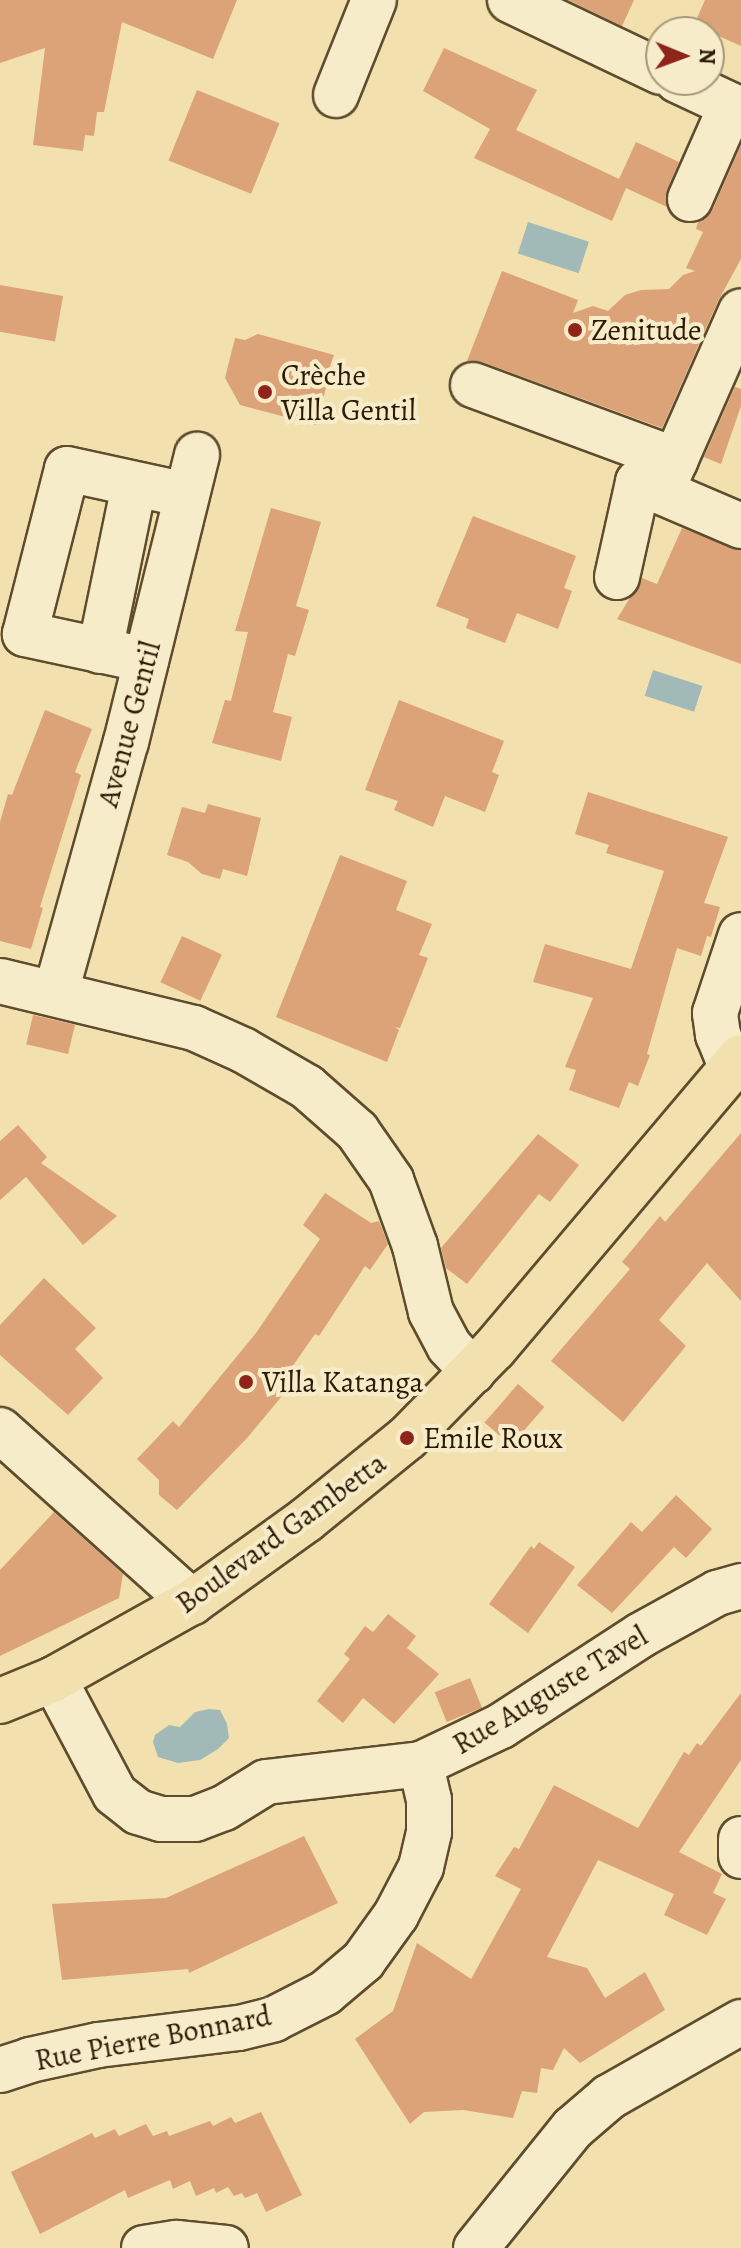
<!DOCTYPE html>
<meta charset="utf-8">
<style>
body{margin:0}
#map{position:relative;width:741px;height:2248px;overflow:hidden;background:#f2e1ae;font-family:Alegreya,serif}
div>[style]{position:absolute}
.water>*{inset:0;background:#a2bab7;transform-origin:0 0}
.building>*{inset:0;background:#dca278;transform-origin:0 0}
.roads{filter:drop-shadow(2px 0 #5e4c2d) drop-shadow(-2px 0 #5e4c2d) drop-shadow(0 2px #5e4c2d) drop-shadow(0 -2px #5e4c2d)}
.minor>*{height:44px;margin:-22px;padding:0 22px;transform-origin:22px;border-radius:22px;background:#f7ecca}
.major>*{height:44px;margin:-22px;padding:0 22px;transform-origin:22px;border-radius:22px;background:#f2e1ae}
.dots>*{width:22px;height:22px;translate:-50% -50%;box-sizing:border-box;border:4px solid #f7ecca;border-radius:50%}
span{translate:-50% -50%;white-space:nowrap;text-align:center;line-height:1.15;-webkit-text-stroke:8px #f7ecca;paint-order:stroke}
.poi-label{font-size:30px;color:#2c1a02}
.left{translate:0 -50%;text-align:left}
.street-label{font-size:30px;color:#2c1a02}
.north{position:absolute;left:645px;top:16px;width:80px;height:80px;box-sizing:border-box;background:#f7ecca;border:2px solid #a6987a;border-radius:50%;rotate:91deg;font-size:22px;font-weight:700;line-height:32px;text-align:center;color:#2c1a02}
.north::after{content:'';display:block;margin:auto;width:28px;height:36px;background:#8f2418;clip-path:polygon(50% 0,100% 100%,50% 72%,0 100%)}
</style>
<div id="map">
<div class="water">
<i style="left:528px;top:222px;width:64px;height:33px;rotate:18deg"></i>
<i style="left:653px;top:670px;width:52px;height:27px;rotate:18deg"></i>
<i style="clip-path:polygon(209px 1709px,220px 1710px,227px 1724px,229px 1738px,218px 1749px,200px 1760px,178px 1763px,158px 1757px,153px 1742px,155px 1735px,169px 1725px,180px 1727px,195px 1712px)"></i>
</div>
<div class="building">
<i style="clip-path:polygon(0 0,237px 0,213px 59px,122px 22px,104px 112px,97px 112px,94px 136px,85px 135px,83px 151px,33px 145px,45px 48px,0 63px)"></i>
<i style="clip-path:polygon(568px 0,634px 0,622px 26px)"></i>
<i style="clip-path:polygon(705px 0,741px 0,741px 46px,694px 25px)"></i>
<i style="clip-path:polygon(444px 48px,537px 90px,516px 130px,619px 179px,636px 142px,679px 162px,667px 190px,667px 207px,626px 188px,612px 221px,474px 158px,490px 129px,423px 91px)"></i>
<i style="left:197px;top:90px;width:89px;height:76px;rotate:22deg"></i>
<i style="clip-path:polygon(741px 145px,741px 259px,718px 301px,662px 428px,482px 362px,467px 361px,502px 271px,578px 300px,573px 313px,593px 306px,608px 311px,625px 295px,641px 290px,669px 289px,683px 275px,695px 271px,686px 268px,703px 232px,696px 229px,698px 222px,713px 209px)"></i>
<i style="left:0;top:285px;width:64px;height:46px;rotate:10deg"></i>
<i style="clip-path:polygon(258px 334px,334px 355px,324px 383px,327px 384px,316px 425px,240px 405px,225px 378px,235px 338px,245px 340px)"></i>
<i style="clip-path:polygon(735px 387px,741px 389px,741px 406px,721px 464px,704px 457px)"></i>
<i style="clip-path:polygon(271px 508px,321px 522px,296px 606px,309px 610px,295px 656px,288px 654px,273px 712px,292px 717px,281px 761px,212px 743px,225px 700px,231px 701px,248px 632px,235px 631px)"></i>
<i style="clip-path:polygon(473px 516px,576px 556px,564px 588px,572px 591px,558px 629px,517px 613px,505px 643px,466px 628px,469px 619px,436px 606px)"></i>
<i style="clip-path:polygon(682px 528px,741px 550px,741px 664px,617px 619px,642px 578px,657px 584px)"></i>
<i style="clip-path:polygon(399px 700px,504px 741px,492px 772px,499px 775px,485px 812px,445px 796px,433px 827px,394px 810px,398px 801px,365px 790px)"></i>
<i style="clip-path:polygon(45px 710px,92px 729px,75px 772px,81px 775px,40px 907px,43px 908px,31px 949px,0 941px,0 822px,8px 794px,12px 795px)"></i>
<i style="clip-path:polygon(588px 792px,728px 837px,704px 903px,720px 907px,711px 937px,707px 936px,701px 956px,677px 948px,647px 1054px,650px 1055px,638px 1086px,629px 1082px,619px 1108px,569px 1090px,576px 1070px,565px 1067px,593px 998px,533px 982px,545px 944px,631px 969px,664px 871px,606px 853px,609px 845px,575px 834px)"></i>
<i style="clip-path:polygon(208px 804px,261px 818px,247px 876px,223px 869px,220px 879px,202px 874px,188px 862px,167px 855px,182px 807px,205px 813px)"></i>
<i style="clip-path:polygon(340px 855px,407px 881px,396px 910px,432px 924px,419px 955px,428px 958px,400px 1028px,395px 1027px,399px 1030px,387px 1062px,276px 1017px)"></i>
<i style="left:182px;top:936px;width:44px;height:51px;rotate:25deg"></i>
<i style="left:33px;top:1015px;width:43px;height:30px;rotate:13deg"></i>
<i style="clip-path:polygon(18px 1125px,47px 1157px,41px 1163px,117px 1216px,83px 1245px,26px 1177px,0 1200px,0 1141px)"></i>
<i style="clip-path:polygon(741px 1133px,741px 1301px,707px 1263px,659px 1320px,686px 1346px,623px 1422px,551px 1361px,630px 1269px,622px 1262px,660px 1216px,665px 1222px)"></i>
<i style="clip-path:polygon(538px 1134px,579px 1165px,550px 1202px,539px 1194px,467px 1284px,446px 1268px,441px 1248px)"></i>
<i style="clip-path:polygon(325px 1193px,371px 1223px,379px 1221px,388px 1244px,370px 1270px,365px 1266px,319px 1336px,315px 1334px,280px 1384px,287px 1390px,248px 1437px,177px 1510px,159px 1495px,159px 1480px,137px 1459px,173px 1421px,179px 1427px,256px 1333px,320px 1239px,303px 1225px)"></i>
<i style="clip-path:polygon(44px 1278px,96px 1328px,75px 1349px,103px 1378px,68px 1415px,0 1355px,0 1325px)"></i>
<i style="left:518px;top:1384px;width:35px;height:51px;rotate:41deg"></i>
<i style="clip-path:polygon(676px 1495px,712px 1529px,686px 1558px,674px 1547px,612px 1613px,577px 1585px,631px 1522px,642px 1532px)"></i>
<i style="clip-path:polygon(54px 1512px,123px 1574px,119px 1598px,0 1656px,0 1570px)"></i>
<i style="clip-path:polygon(539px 1542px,575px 1567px,528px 1633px,489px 1604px,531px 1546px,534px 1549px)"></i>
<i style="clip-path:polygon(388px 1614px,416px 1636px,407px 1648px,439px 1674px,394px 1724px,363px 1698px,343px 1723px,317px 1701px,350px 1659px,344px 1654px,365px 1626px,373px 1632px)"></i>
<i style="left:470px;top:1678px;width:32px;height:38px;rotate:68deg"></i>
<i style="clip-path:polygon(741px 1693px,741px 1760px,679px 1852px,722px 1874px,713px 1893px,726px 1899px,707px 1935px,664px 1915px,674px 1894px,598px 1860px,547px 1957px,587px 1968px,605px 1998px,645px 1972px,665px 2010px,580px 2063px,564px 2048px,553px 2070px,541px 2068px,537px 2093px,522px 2091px,513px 2118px,463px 2110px,424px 2112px,410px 2124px,355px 2039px,393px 2011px,417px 1943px,471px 1979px,521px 1889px,495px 1876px,514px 1847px,519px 1849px,554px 1785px,638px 1828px,684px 1752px,689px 1755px,697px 1743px,701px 1746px)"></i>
<i style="clip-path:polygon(304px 1836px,338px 1903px,189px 1973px,188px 1969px,62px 1980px,52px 1904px,166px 1898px)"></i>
<i style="clip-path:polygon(261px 2112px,302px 2195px,266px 2212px,257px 2193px,245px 2198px,242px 2193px,234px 2196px,228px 2187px,216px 2193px,214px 2188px,196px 2196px,190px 2181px,173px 2189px,170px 2180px,128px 2198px,125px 2190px,40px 2234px,11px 2172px,92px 2133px,95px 2138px,115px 2129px,119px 2136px,146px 2124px,153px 2136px,167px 2131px,169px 2136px,210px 2121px,213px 2126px,231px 2117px,235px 2123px)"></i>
</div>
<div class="roads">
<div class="minor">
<i style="left:510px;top:0;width:167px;rotate:25.5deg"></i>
<i style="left:677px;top:80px;width:71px;rotate:25.1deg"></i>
<i style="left:336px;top:95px;width:102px;rotate:-68.2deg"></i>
<i style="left:690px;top:199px;width:102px;rotate:-66.2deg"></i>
<i style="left:473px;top:385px;width:216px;rotate:20.3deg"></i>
<i style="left:663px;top:488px;width:193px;rotate:-66.2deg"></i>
<i style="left:617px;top:577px;width:97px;rotate:-77.5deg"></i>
<i style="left:638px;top:482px;width:112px;rotate:23.1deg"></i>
<i style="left:100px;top:651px;width:169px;rotate:-78.4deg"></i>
<i style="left:146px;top:660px;width:124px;rotate:-167.9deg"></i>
<i style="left:25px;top:634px;width:170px;rotate:-75.7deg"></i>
<i style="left:67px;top:469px;width:122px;rotate:12.3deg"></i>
<i style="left:0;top:981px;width:200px;rotate:13.6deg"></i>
<i style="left:194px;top:1028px;width:54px;rotate:24.2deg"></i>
<i style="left:243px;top:1050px;width:74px;rotate:30deg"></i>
<i style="left:307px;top:1087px;width:67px;rotate:41.3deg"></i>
<i style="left:357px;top:1131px;width:60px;rotate:55.2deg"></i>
<i style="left:391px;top:1180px;width:70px;rotate:70deg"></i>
<i style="left:415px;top:1246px;width:68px;rotate:76.4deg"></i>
<i style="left:431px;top:1312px;width:38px;rotate:62deg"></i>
<i style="left:449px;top:1346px;width:35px;rotate:47deg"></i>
<i style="left:56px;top:992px;width:260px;rotate:-74.4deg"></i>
<i style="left:126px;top:742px;width:296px;rotate:-76.1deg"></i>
<i style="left:732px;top:1069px;width:37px;rotate:-112deg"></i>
<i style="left:718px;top:1035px;width:22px;rotate:-98deg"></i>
<i style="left:715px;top:1013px;width:82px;rotate:-71.6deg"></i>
<i style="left:0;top:1430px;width:258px;rotate:41.9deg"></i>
<i style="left:54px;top:1679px;width:130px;rotate:62.1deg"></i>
<i style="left:115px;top:1794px;width:29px;rotate:38deg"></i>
<i style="left:138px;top:1812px;width:24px;rotate:17deg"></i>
<i style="left:161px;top:1819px;width:34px"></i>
<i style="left:195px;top:1819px;width:31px;rotate:-21deg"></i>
<i style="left:224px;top:1808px;width:49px;rotate:-31.8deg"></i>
<i style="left:266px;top:1782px;width:156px;rotate:-6.6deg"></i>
<i style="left:421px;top:1764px;width:89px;rotate:-25.4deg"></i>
<i style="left:501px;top:1726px;width:167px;rotate:-33deg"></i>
<i style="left:641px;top:1635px;width:87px;rotate:-28.9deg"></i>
<i style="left:717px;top:1593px;width:25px;rotate:-16deg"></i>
<i style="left:741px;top:1839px;width:17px;rotate:90deg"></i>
<i style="left:0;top:2070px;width:32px;rotate:-18deg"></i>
<i style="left:30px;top:2060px;width:70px;rotate:-12.4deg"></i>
<i style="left:98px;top:2045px;width:142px;rotate:-6.9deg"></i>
<i style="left:239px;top:2028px;width:36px;rotate:-14deg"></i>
<i style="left:274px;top:2019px;width:57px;rotate:-27deg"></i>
<i style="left:325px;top:1993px;width:50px;rotate:-40.1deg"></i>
<i style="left:363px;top:1961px;width:57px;rotate:-54.3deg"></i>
<i style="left:396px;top:1915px;width:54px;rotate:-62.5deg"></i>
<i style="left:421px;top:1867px;width:36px;rotate:-77deg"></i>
<i style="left:429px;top:1832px;width:32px;rotate:-90deg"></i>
<i style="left:429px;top:1800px;width:37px;rotate:-103deg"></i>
<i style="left:144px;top:2248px;width:33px;rotate:-9deg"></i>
<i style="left:177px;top:2243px;width:49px;rotate:5.8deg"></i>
<i style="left:476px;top:2248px;width:154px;rotate:-51.1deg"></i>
<i style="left:573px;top:2128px;width:48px;rotate:-40.7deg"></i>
<i style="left:609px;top:2097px;width:152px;rotate:-29.6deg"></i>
</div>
<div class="major">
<i style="left:0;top:1701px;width:58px;rotate:-22.2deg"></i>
<i style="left:54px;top:1679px;width:158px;rotate:-29.2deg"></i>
<i style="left:192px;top:1602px;width:140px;rotate:-35.7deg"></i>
<i style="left:306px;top:1520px;width:130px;rotate:-39.1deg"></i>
<i style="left:407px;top:1438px;width:124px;rotate:-45.7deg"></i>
<i style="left:494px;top:1349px;width:382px;rotate:-49.8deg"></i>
</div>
</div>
<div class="dots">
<i style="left:575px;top:330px;background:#8f2418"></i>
<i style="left:265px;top:392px;background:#8f2418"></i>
<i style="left:246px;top:1382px;background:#8f2418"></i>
<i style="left:407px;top:1438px;background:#8f2418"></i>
</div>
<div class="poi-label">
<span class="left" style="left:591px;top:330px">Zenitude</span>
<span class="left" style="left:281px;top:392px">Crèche<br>Villa Gentil</span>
<span class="left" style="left:262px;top:1382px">Villa Katanga</span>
<span class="left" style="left:423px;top:1438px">Emile Roux</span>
</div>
<div class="street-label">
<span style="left:129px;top:724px;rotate:-75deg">Avenue Gentil</span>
<span style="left:281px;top:1533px;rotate:-36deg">Boulevard Gambetta</span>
<span style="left:550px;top:1690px;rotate:-31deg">Rue Auguste Tavel</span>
<span style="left:153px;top:2038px;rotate:-11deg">Rue Pierre Bonnard</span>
</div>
<div class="north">N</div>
</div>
